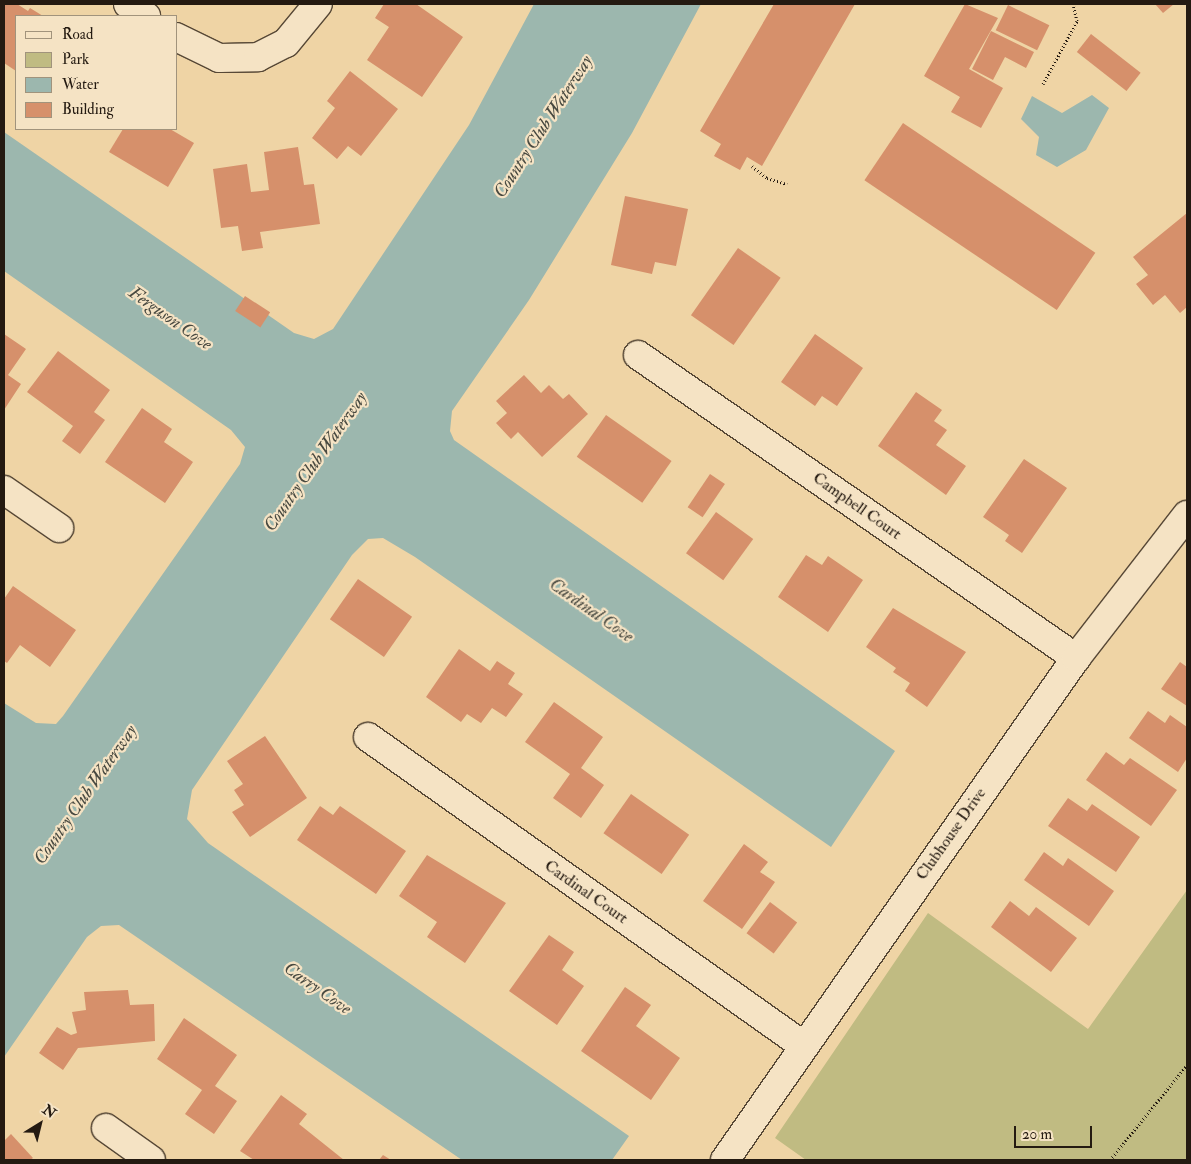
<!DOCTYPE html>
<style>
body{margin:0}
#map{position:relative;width:1191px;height:1164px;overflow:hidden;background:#efd4a5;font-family:"IM FELL Double Pica",serif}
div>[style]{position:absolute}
.green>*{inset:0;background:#c0bb82}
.water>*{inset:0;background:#9cb7ae}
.building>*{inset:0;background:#d6906b;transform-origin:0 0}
.path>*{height:3px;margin-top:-1.5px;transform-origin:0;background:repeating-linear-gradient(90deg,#241a11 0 1px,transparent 0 3.5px)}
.roads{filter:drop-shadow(1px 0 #574836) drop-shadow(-1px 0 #574836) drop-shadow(0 1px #574836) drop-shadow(0 -1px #574836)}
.minor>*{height:28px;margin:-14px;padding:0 14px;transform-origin:14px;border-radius:14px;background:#f5e3c4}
.tertiary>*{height:28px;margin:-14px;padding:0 14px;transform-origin:14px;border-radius:14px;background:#f5e3c4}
span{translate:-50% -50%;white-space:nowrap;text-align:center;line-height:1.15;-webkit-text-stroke:4.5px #f5e3c4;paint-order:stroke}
.street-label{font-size:16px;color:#241a11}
.water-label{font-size:18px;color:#484940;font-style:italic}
.frame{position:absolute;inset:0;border:5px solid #241a11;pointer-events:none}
.legend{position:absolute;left:15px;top:15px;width:162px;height:115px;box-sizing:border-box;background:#f5e3c4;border:1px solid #a1937c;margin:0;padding:6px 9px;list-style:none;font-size:15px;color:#241a11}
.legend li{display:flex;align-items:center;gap:10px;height:25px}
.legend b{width:25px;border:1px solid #a1937c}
.north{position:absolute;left:15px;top:1099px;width:50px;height:50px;-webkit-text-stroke:4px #f5e3c4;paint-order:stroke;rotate:36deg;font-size:14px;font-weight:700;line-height:20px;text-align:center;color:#241a11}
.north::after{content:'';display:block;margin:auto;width:18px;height:22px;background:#241a11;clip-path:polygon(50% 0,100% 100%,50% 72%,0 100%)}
.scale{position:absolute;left:1014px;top:1126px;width:78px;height:22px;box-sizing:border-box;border:2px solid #241a11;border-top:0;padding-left:6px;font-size:15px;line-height:18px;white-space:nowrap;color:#241a11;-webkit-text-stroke:4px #f5e3c4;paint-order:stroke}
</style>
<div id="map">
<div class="green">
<i style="clip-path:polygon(1187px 890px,1187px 1160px,806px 1160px,775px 1138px,928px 913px,1088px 1029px)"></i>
</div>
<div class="water">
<i style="clip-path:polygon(534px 4px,701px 4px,632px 133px,529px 300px,452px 411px,450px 431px,454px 440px,895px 751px,831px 847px,415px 557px,383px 538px,368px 539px,352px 555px,192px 790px,187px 819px,208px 843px,629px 1136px,612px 1160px,462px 1160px,119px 925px,101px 926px,87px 937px,4px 1057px,4px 703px,36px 723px,56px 724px,63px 716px,240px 464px,245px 447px,231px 430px,4px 271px,4px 132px,294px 333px,314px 339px,333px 329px,469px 125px)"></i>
<i style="clip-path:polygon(1092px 95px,1109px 108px,1086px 150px,1057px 167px,1036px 155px,1039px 137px,1021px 119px,1032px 96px,1062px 113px)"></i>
</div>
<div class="building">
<i style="clip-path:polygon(4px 4px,17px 4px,28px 11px,30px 8px,43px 16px,16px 16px,16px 71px,4px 63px)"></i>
<i style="clip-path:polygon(384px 4px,416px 4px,463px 37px,422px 97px,367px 60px,389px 27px,375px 18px)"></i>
<i style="clip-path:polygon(774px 4px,855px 4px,762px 166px,747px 157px,740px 170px,714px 156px,721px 144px,700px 131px)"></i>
<i style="clip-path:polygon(965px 4px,998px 18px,969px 69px,1003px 88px,981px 128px,951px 112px,960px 97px,924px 76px)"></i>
<i style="clip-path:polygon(1155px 4px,1174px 4px,1163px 13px)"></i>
<i style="left:1008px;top:5px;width:46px;height:28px;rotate:26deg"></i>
<i style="clip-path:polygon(991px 31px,1034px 52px,1026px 68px,1005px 57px,993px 80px,972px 69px)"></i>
<i style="left:1091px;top:34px;width:63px;height:23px;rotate:38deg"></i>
<i style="clip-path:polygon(350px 71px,398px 109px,361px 156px,348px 146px,337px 159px,312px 138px,335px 108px,327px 101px)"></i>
<i style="left:903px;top:123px;width:232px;height:69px;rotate:34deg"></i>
<i style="clip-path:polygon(123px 129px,170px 129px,194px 143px,168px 187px,109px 152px)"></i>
<i style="clip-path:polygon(298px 147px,304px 185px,314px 184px,320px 224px,260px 232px,263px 248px,242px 251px,238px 226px,221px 228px,213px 169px,247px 164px,251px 192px,269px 190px,264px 152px)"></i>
<i style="clip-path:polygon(625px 196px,688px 209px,676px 266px,655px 262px,652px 274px,611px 265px)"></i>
<i style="clip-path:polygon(1187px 213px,1187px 307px,1180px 313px,1165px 295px,1153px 305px,1136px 284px,1148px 275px,1133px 257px)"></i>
<i style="left:738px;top:248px;width:52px;height:82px;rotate:35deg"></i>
<i style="left:245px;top:296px;width:30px;height:18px;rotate:33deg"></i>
<i style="clip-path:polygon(4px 334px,26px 349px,8px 375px,21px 384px,4px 410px)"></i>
<i style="clip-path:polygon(815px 334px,863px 368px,837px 406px,822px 396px,815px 406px,781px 382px)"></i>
<i style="clip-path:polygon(58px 351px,110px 390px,94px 412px,105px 420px,80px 454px,62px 441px,73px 426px,27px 392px)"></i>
<i style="clip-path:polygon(524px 375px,541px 393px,549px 385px,563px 399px,569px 394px,588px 414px,542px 457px,518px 432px,511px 439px,496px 423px,507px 413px,496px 401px)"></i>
<i style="clip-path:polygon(916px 392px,942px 410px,934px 421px,947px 430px,936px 445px,966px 466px,946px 495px,878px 446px)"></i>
<i style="clip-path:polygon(142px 408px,172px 429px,164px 442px,193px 462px,165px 503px,105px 462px)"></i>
<i style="left:606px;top:415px;width:80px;height:51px;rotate:35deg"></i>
<i style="clip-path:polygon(1024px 459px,1067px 488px,1022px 553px,1005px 541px,1009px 535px,983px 517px)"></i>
<i style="left:710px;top:474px;width:18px;height:40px;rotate:34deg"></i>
<i style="left:716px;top:512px;width:46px;height:51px;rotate:36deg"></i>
<i style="clip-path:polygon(806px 555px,822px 565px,828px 556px,863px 580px,828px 632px,778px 597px)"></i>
<i style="left:358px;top:579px;width:66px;height:49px;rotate:35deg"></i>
<i style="clip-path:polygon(13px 586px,76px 630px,50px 667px,20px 645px,7px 663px,4px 661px,4px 599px)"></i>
<i style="clip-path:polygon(893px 608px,966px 652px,927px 707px,905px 691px,910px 683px,893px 672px,896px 668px,866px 647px)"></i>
<i style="clip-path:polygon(459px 649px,490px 671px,497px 661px,515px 673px,508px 684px,523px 694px,506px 717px,492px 708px,481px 723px,467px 714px,461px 722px,426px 697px)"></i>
<i style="clip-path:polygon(1180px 662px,1187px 667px,1187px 706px,1161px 689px)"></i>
<i style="clip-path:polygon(554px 702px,603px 737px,581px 768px,604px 785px,581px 818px,553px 798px,570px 774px,525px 742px)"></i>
<i style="clip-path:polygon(1148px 711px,1165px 723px,1170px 715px,1187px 727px,1187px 758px,1178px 772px,1129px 738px)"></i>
<i style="clip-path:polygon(265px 736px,307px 798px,250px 837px,232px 812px,244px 805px,234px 790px,243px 784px,227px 761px)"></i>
<i style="clip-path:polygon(1106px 752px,1124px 765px,1130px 758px,1177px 790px,1151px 826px,1086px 780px)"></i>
<i style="left:631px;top:794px;width:71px;height:48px;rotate:35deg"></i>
<i style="clip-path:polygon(1068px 798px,1087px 811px,1092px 804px,1140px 837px,1116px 872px,1048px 826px)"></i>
<i style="clip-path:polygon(320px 806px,333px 815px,340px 806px,406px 851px,376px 894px,297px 840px)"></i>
<i style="clip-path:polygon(744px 844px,768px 862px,760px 872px,775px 882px,742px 929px,703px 901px)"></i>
<i style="clip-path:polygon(1044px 852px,1063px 866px,1068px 858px,1114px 891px,1089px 926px,1024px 880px)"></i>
<i style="clip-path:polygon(427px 855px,506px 903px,465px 963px,427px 937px,437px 922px,399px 896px)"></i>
<i style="clip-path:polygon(1010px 901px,1029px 916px,1036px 907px,1077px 938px,1051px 972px,991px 927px)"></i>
<i style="left:770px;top:902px;width:34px;height:39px;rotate:37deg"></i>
<i style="clip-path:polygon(549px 935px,574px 952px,562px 970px,584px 986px,557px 1025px,509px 991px)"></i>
<i style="clip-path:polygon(625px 987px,651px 1005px,636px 1026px,680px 1058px,651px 1100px,581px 1051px)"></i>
<i style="clip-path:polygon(128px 990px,130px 1005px,154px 1004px,155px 1041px,78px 1048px,63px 1070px,39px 1053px,57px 1027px,71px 1035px,77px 1033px,72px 1012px,86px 1010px,84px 992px)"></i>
<i style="clip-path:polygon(184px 1018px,237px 1055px,215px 1086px,237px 1101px,214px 1134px,185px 1114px,202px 1090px,157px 1059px)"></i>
<i style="clip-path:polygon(281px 1095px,307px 1114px,299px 1124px,344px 1160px,254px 1160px,240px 1151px)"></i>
<i style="clip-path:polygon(11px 1134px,33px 1158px,30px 1160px,4px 1160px,4px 1141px)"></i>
<i style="clip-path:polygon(383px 1155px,391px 1160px,379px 1160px)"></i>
</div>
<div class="path">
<i style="left:1043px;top:84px;width:72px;rotate:-61.6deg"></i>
<i style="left:1077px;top:21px;width:17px;rotate:-103deg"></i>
<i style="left:752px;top:166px;width:19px;rotate:39deg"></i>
<i style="left:767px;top:178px;width:21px;rotate:17deg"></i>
<i style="left:1110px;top:1160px;width:122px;rotate:-51deg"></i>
</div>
<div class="roads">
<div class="minor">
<i style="left:128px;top:4px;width:22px;rotate:34deg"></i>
<i style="left:176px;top:37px;width:48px;rotate:26deg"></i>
<i style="left:219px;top:58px;width:39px;rotate:-1deg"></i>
<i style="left:258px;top:57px;width:31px;rotate:-27deg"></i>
<i style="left:286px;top:43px;width:50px;rotate:-50.6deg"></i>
<i style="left:638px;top:355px;width:533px;rotate:34.67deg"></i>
<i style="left:4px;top:490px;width:67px;rotate:34.6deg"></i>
<i style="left:368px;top:737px;width:534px;rotate:35.33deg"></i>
<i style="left:106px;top:1128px;width:55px;rotate:35.4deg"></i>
</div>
<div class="tertiary">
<i style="left:725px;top:1160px;width:613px;rotate:-55.04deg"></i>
<i style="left:1076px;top:658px;width:181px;rotate:-52.2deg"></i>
</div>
</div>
<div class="street-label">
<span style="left:857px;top:506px;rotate:35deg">Campbell Court</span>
<span style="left:951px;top:834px;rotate:-55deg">Clubhouse Drive</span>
<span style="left:586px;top:892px;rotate:35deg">Cardinal Court</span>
</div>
<div class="water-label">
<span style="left:544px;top:127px;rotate:-57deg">Country Club Waterway</span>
<span style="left:170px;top:319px;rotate:35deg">Ferguson Cove</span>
<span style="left:316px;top:462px;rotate:-55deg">Country Club Waterway</span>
<span style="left:591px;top:611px;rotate:35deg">Cardinal Cove</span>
<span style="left:86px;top:795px;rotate:-55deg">Country Club Waterway</span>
<span style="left:317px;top:989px;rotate:35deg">Carry Cove</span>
</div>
<div class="frame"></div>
<ul class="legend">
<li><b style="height:6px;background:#f5e3c4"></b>Road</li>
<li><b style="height:14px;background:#c0bb82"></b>Park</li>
<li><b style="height:14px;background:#9cb7ae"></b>Water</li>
<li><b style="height:14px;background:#d6906b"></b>Building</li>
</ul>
<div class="north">N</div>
<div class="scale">20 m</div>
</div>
